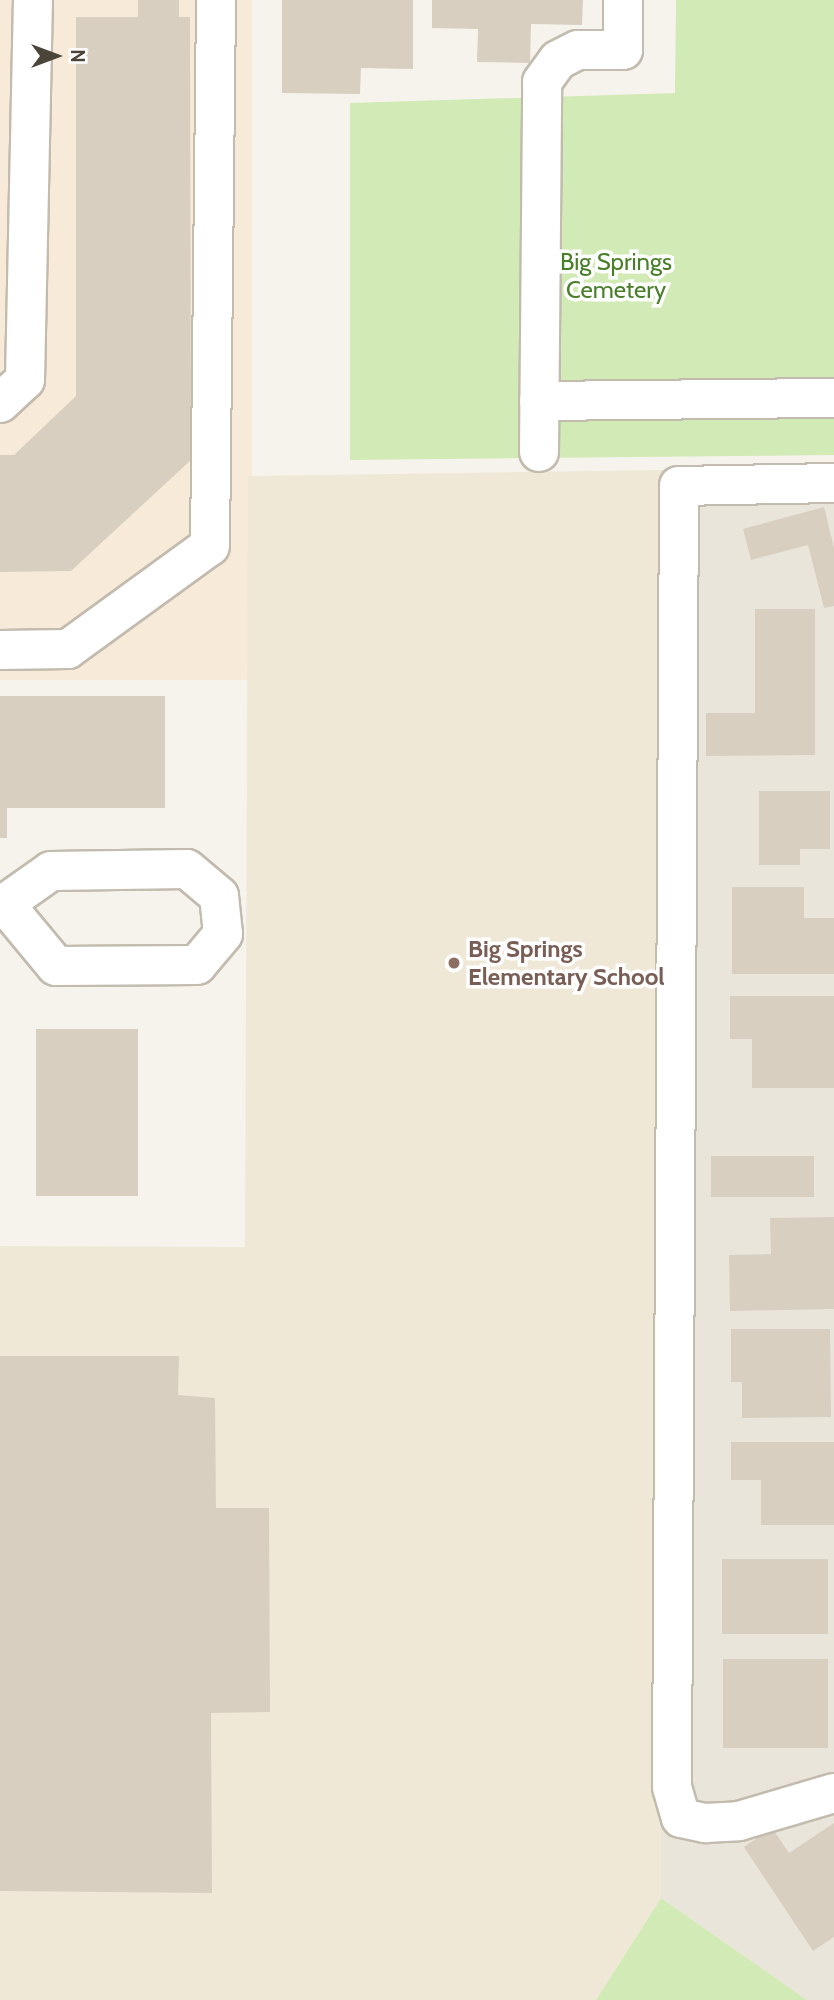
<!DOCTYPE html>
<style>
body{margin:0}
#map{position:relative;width:834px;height:2000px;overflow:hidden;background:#f6f3ec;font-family:Cabin,sans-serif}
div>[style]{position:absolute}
.residential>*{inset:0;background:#eae5da}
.commercial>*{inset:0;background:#f7ead8;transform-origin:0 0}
.education>*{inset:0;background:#efe8d6}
.green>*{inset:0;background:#d2eab5}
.building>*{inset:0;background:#d8cfc1;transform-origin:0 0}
.roads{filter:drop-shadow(2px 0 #c2bbae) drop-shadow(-2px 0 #c2bbae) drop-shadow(0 2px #c2bbae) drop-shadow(0 -2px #c2bbae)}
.minor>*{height:38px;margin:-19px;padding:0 19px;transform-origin:19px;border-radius:19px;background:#fff}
.dots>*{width:19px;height:19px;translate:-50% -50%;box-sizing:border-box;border:4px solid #fff;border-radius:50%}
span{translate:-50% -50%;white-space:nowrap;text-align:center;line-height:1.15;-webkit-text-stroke:7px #fff;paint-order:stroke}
.park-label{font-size:24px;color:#4a7f2a}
.education-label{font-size:24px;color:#785e54;font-weight:700}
.left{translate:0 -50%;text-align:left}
.north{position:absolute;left:21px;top:21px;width:70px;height:70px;-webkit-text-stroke:5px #fff;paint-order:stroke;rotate:90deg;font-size:19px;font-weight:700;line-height:28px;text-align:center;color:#4b4439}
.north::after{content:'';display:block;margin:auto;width:24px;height:32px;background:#4b4439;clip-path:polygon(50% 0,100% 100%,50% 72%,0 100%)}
</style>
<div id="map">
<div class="residential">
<i style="clip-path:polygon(834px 467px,834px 2000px,807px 2000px,661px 1898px,661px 470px)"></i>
</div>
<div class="commercial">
<i style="left:0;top:0;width:252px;height:680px"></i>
</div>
<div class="education">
<i style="clip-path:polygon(661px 470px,661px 1898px,596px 2000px,0 2000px,0 1246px,245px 1247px,248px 476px)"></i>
</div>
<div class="green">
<i style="clip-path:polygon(676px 0,834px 0,834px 455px,350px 460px,350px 103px,675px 93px)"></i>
<i style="clip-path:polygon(661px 1898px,807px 2000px,596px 2000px)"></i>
</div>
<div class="building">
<i style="clip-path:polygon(138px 0,179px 0,179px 17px,190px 17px,191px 460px,71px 571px,0 572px,0 455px,14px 455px,76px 396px,76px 17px,138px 17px)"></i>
<i style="clip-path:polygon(282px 0,413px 0,413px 69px,361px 68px,360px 94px,282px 93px)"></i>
<i style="clip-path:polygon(432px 0,583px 0,582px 25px,531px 24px,530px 63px,477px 62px,478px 29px,432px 28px)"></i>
<i style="clip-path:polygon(824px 507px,834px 548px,834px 606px,824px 608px,808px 545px,751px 560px,743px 529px)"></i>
<i style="clip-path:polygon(755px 609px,815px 609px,815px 755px,706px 756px,706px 713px,755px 713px)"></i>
<i style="clip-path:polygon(0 696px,165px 696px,165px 808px,7px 808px,7px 838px,0 838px)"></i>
<i style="clip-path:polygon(759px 791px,830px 791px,830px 849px,800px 849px,800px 865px,759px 865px)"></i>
<i style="clip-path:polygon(732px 887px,804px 887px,804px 918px,834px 918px,834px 974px,732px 974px)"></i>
<i style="clip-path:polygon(730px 996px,834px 996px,834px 1088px,752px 1088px,752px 1039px,730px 1039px)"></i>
<i style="left:36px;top:1029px;width:102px;height:167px"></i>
<i style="left:711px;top:1156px;width:103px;height:41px"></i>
<i style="clip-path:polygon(834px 1217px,834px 1309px,730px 1311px,729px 1255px,771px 1254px,770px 1218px)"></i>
<i style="clip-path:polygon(731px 1329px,830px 1329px,831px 1417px,742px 1418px,742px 1382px,731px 1382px)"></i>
<i style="clip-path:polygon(0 1356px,179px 1356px,178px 1395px,215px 1398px,216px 1508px,269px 1508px,270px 1712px,211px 1713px,212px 1893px,0 1891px)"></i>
<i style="clip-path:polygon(731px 1442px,834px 1442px,834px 1525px,761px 1525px,761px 1480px,731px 1480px)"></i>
<i style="left:722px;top:1559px;width:106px;height:75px"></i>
<i style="left:723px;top:1659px;width:105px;height:89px"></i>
<i style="clip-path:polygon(834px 1823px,834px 1937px,813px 1951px,744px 1847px,772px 1828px,789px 1853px)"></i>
</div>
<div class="roads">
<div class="minor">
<i style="left:539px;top:401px;width:295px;rotate:-0.6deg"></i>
<i style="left:0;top:403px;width:34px;rotate:-43deg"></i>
<i style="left:25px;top:380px;width:380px;rotate:-88.8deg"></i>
<i style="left:539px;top:452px;width:370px;rotate:-89.5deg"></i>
<i style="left:542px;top:82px;width:27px;rotate:-54deg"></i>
<i style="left:558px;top:60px;width:22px;rotate:-27deg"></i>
<i style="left:578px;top:50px;width:45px"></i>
<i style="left:623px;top:50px;width:50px;rotate:-90deg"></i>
<i style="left:834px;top:483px;width:155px;rotate:178.9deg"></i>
<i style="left:679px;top:486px;width:1301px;rotate:90.31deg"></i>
<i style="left:672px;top:1787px;width:32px;rotate:74deg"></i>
<i style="left:681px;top:1818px;width:25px;rotate:12deg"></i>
<i style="left:705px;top:1823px;width:34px;rotate:-3deg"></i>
<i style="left:739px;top:1821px;width:99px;rotate:-16.4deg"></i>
<i style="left:0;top:650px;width:68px;rotate:-0.8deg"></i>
<i style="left:68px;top:649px;width:175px;rotate:-36deg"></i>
<i style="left:210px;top:546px;width:546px;rotate:-89.37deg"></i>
<i style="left:0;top:907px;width:62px;rotate:-35.2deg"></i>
<i style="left:51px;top:871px;width:136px;rotate:-0.8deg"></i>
<i style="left:187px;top:869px;width:42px;rotate:40.2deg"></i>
<i style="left:219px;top:896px;width:38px;rotate:84deg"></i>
<i style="left:223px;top:934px;width:40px;rotate:130deg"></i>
<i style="left:197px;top:965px;width:141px;rotate:179.6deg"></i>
<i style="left:56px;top:966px;width:77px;rotate:-129.7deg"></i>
</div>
</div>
<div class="dots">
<i style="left:454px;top:963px;background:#8d6e63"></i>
</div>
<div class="park-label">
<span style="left:616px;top:276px">Big Springs<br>Cemetery</span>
</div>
<div class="education-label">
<span class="left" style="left:468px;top:963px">Big Springs<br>Elementary School</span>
</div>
<div class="north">N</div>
</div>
